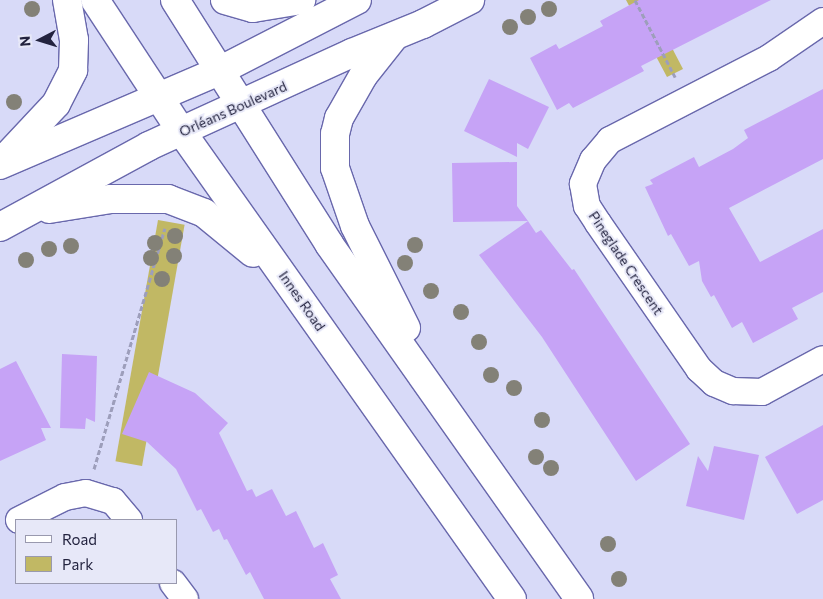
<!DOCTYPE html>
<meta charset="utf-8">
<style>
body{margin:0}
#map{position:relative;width:823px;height:599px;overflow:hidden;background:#d8daf8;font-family:Commissioner,sans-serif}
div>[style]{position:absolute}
.green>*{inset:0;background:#c1b864;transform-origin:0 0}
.building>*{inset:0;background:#c6a3f6}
.path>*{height:3px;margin-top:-1.5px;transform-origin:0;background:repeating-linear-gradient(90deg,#9d9ebb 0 5px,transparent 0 7.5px)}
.roads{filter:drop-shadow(1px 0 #6968ac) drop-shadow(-1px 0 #6968ac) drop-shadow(0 1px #6968ac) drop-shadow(0 -1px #6968ac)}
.street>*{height:26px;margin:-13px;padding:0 13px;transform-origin:13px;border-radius:13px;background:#fff}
.secondary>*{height:28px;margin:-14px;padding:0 14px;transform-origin:14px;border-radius:14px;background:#fff}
.trees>*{width:16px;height:16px;margin:-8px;border-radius:50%;background:#838177}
span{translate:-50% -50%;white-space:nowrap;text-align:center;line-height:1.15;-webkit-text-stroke:4px #e7e8f8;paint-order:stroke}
.street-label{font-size:14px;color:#23233f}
.legend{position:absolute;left:15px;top:519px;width:162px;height:65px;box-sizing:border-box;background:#e7e8f8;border:1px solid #9999ae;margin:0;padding:6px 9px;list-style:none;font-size:15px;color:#23233f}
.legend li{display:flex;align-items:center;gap:10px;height:25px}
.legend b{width:25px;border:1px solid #9999ae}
.north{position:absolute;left:15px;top:15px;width:50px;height:50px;-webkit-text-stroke:4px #e7e8f8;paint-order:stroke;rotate:265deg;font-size:14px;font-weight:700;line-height:20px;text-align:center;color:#23233f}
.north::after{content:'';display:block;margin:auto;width:18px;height:22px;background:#23233f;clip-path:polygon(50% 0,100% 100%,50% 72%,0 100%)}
</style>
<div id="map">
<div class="green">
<i style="clip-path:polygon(626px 0,647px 0,683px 69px,667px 77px)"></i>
<i style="left:158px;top:220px;width:27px;height:245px;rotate:10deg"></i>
</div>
<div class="building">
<i style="clip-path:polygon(639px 0,771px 0,641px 66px,644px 71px,573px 108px,569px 103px,557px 110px,530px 58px,556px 44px,559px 49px,580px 38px,603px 26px,600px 21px)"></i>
<i style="clip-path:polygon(489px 79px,549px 107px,528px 149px,517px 143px,517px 157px,464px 131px)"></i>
<i style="clip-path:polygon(823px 89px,823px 159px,729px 208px,760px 262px,823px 229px,823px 292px,792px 308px,798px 319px,753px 343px,742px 322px,732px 328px,714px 295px,711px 297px,702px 281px,699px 261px,689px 266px,671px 234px,668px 236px,645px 187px,653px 184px,650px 180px,694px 157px,699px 167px,733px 149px,748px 138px,744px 130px)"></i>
<i style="clip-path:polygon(517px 162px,517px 206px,528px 221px,453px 222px,452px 163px)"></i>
<i style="clip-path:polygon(528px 221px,536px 233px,541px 230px,572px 270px,574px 269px,690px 444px,636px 481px,542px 337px,479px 255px)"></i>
<i style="clip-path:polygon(62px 354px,97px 356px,95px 422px,86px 418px,85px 429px,60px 428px)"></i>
<i style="clip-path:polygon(16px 361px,51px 428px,41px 428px,46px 440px,0 461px,0 369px)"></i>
<i style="clip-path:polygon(149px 372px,195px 393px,228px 423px,219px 433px,247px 491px,252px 489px,256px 497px,272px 489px,286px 516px,296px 511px,314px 548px,323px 543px,338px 575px,330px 579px,341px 599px,264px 599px,250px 572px,246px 575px,227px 539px,224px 540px,219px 529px,213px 532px,201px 509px,197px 511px,176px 469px,147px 442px,122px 434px)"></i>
<i style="clip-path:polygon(823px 425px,823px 500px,797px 514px,765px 457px)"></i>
<i style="clip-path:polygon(714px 446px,759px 455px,744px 520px,686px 506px,698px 456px,708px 471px)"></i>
</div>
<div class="path">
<i style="left:635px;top:0;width:87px;rotate:62.5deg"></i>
<i style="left:94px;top:469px;width:251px;rotate:-73.6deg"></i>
</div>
<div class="roads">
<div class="street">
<i style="left:823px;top:21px;width:65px;rotate:145.6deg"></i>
<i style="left:769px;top:58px;width:179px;rotate:152.7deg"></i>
<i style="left:610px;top:140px;width:26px;rotate:130deg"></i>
<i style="left:593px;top:160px;width:26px;rotate:113deg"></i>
<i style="left:583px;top:184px;width:22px;rotate:80deg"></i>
<i style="left:587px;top:206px;width:20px;rotate:57deg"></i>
<i style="left:598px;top:223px;width:178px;rotate:55.3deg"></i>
<i style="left:699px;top:369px;width:21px;rotate:43deg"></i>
<i style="left:714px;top:383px;width:21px;rotate:23deg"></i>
<i style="left:733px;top:391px;width:29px;rotate:2deg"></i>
<i style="left:762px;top:392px;width:69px;rotate:-28.4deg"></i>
<i style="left:19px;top:520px;width:51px;rotate:-26.6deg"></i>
<i style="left:65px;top:497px;width:21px;rotate:-11deg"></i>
<i style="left:86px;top:493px;width:28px;rotate:17deg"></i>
<i style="left:113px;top:501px;width:25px;rotate:50deg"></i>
<i style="left:173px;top:583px;width:20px;rotate:53deg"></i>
</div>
<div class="secondary">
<i style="left:95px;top:0;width:157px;rotate:56.7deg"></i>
<i style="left:181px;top:131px;width:573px;rotate:54.73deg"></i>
<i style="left:175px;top:0;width:289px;rotate:57.7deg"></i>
<i style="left:329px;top:244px;width:434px;rotate:54.8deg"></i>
<i style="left:225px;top:0;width:29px;rotate:16deg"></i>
<i style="left:253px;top:8px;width:49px;rotate:-9.5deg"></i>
<i style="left:393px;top:38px;width:48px;rotate:128.3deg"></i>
<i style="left:363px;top:76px;width:48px;rotate:119.7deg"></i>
<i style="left:339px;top:118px;width:16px;rotate:104deg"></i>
<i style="left:335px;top:134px;width:34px;rotate:90deg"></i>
<i style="left:335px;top:168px;width:61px;rotate:71deg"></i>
<i style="left:355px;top:226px;width:114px;rotate:63.4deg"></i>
<i style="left:10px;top:153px;width:67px;rotate:-46.8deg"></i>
<i style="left:56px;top:104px;width:38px;rotate:-63deg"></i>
<i style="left:73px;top:70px;width:30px;rotate:-88deg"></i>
<i style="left:74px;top:40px;width:41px;rotate:-99.9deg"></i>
<i style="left:0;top:165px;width:238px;rotate:-23.2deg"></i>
<i style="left:219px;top:71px;width:155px;rotate:-27.2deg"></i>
<i style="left:49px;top:209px;width:63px;rotate:-9.2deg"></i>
<i style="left:111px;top:199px;width:57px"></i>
<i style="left:168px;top:199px;width:39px;rotate:21deg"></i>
<i style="left:204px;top:213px;width:63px;rotate:39.2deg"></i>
<i style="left:0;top:227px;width:170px;rotate:-28.5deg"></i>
<i style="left:149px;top:146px;width:223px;rotate:-24.6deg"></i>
<i style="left:352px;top:53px;width:77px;rotate:-22.2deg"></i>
<i style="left:423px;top:24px;width:53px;rotate:-27.1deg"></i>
</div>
</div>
<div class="trees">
<i style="left:32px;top:9px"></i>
<i style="left:549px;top:9px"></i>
<i style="left:528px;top:17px"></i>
<i style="left:510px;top:27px"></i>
<i style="left:14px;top:102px"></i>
<i style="left:175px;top:236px"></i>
<i style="left:155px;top:243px"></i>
<i style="left:415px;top:245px"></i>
<i style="left:71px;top:246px"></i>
<i style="left:49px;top:249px"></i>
<i style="left:174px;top:256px"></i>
<i style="left:151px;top:258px"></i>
<i style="left:26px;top:260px"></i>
<i style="left:405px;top:263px"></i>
<i style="left:162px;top:279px"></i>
<i style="left:431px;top:291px"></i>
<i style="left:461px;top:312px"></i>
<i style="left:479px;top:342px"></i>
<i style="left:491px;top:375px"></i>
<i style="left:514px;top:388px"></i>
<i style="left:542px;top:420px"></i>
<i style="left:536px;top:457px"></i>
<i style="left:551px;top:468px"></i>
<i style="left:608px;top:544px"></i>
<i style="left:619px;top:579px"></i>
</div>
<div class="street-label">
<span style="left:233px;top:109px;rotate:-24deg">Orléans Boulevard</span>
<span style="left:626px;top:263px;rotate:56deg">Pineglade Crescent</span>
<span style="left:302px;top:301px;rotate:55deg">Innes Road</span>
</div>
<ul class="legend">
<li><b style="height:6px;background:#fff"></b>Road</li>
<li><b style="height:14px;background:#c1b864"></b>Park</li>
</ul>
<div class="north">N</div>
</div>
